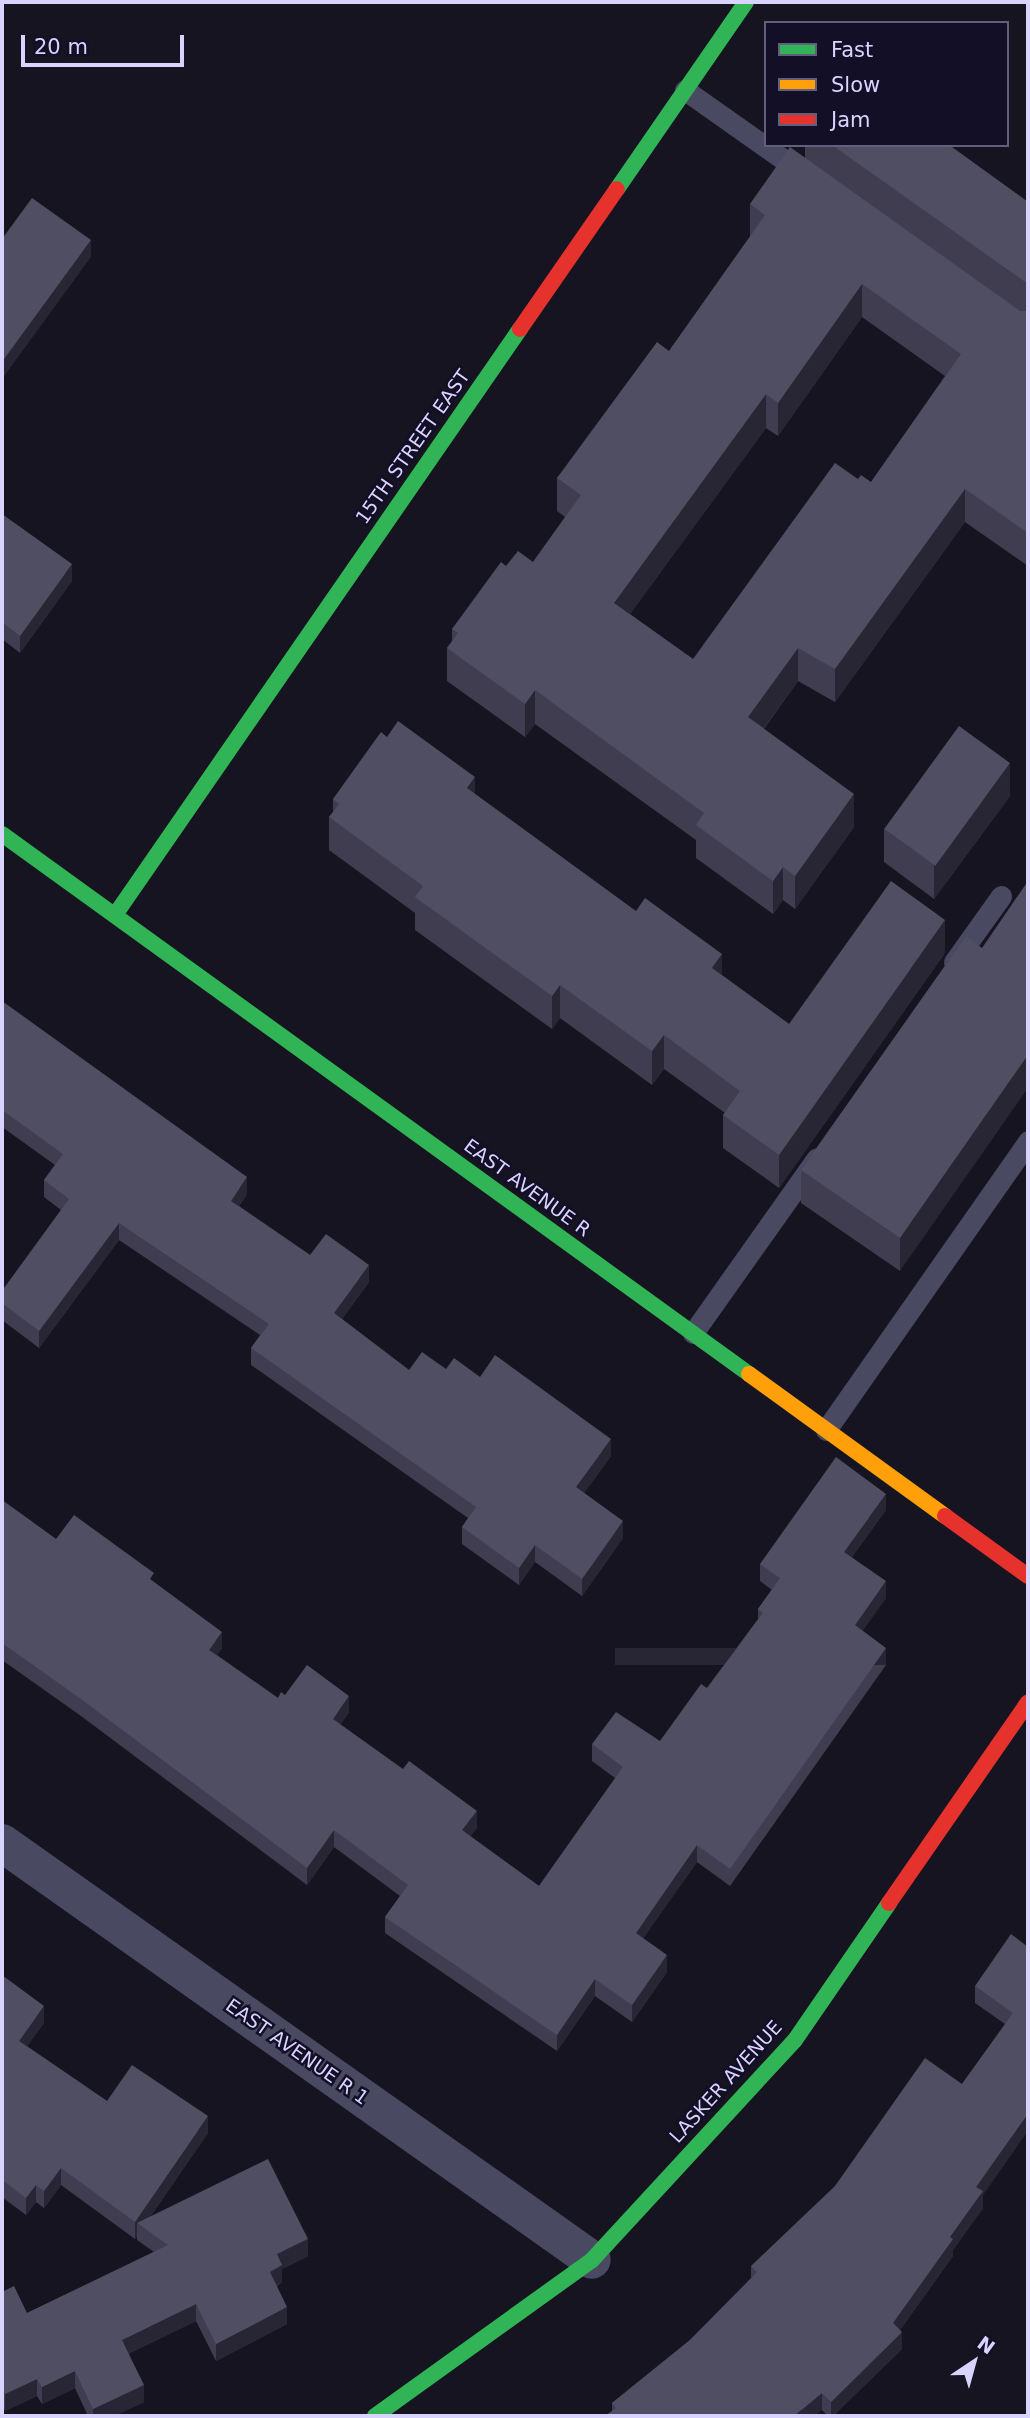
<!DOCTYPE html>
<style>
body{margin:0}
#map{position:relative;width:1030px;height:2418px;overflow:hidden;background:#161421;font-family:"DejaVu Sans",sans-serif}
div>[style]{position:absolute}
.lane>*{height:21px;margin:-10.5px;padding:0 10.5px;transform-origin:10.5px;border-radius:10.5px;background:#4a4962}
.street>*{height:38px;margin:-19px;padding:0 19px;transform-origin:19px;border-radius:19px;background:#4a4962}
.fast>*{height:16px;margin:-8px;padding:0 8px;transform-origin:8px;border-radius:8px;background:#30b455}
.slow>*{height:16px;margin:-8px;padding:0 8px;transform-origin:8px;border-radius:8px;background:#ff9f0a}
.jam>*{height:16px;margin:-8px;padding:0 8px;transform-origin:8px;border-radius:8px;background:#e5322d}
.wall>*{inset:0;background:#403d50}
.shaded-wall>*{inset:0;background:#282635;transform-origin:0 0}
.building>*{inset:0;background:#504e63;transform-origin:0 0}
span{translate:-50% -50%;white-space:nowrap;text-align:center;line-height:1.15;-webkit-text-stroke:5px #130f26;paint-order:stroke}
.street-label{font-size:19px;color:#d9d4ff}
.frame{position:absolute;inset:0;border:4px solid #d9d4ff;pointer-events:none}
.legend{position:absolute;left:764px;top:21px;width:245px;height:126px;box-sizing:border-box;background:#130f26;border:2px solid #625e7d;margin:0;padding:9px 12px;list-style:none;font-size:21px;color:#d9d4ff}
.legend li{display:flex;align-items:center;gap:14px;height:35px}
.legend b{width:35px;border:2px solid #625e7d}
.north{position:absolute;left:939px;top:2327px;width:70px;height:70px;-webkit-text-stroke:5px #130f26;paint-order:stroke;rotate:36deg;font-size:19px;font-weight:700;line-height:28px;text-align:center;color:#d9d4ff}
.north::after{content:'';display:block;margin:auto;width:24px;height:32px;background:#d9d4ff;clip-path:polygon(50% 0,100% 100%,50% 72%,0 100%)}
.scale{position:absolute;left:21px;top:35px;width:163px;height:32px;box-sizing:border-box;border:4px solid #d9d4ff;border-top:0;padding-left:9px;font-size:21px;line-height:24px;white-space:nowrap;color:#d9d4ff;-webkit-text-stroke:5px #130f26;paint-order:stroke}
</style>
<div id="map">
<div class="lane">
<i style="left:685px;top:90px;width:146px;rotate:35.2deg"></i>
<i style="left:954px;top:962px;width:81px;rotate:-54.5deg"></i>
<i style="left:693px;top:1333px;width:214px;rotate:-54.7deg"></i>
<i style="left:826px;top:1430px;width:353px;rotate:-55deg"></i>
</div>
<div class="street">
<i style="left:2px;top:1843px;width:722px;rotate:35.25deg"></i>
</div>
<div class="fast">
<i style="left:617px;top:189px;width:227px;rotate:-55.4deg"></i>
<i style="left:2px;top:834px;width:922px;rotate:35.86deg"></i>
<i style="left:115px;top:915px;width:712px;rotate:-55.35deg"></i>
<i style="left:375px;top:2416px;width:267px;rotate:-35.7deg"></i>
<i style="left:592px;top:2260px;width:299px;rotate:-47.3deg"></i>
<i style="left:795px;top:2040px;width:166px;rotate:-55.5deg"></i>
</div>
<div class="slow">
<i style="left:749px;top:1374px;width:242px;rotate:35.9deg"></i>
</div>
<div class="jam">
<i style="left:520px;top:329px;width:170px;rotate:-55.3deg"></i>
<i style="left:945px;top:1516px;width:102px;rotate:35.9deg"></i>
<i style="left:889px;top:1903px;width:244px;rotate:-55.3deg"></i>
</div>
<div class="wall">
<i style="clip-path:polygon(evenodd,805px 145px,949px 145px,1028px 202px,1028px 566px,965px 522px,835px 702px,798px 681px,764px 729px,854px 827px,795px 909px,783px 900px,773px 914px,696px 858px,696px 840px,535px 724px,525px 737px,447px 681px,447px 648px,452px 641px,452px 629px,506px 566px,533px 562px,565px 517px,557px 511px,557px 478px,669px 351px,750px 237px,750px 204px,805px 158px,805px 145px,862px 317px,945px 376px,871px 482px,693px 659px,630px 614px,766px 428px,778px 436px,862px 317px)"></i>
<i style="clip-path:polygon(2px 514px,72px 581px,20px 653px,2px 639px)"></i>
<i style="clip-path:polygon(475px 794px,789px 1024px,945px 953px,779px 1188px,723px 1148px,723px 1115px,725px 1113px,664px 1069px,652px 1085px,560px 1018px,552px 1029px,415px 930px,415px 913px,329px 850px,329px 817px,333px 812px,333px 799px)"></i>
<i style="clip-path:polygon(1010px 796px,934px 899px,884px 862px,884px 829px)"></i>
<i style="clip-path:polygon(966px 936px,900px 1271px,801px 1203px,801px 1170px)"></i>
<i style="clip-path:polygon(2px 1001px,247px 1194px,239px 1206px,310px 1255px,369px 1282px,342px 1319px,409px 1370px,446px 1369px,480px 1377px,611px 1456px,584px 1493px,623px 1538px,582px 1596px,535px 1562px,519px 1585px,462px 1544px,462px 1527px,468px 1518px,251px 1365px,251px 1348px,260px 1335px,119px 1240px,39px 1348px,2px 1320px,2px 1291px,61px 1210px,44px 1197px,44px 1180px,55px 1165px,2px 1127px)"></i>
<i style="clip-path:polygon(2px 1500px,56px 1539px,154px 1582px,222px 1648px,217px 1655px,278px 1698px,285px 1695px,349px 1712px,340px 1725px,477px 1828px,470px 1836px,539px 1886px,615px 1778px,592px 1761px,592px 1744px,660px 1741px,707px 1688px,758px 1619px,758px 1609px,772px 1590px,760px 1581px,760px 1564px,886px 1510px,852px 1557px,886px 1598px,862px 1631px,886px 1665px,730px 1886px,697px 1862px,643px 1938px,667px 1972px,632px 2022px,595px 1996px,557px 2051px,385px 1933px,385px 1917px,400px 1896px,334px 1847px,307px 1885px,81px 1716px,2px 1660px)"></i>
<i style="clip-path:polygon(1028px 1947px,983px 2195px,983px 2208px,953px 2250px,953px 2256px,900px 2330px,902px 2349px,833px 2416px,828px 2416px,822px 2410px,612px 2411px,612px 2403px,690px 2340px,751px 2279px,751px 2266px,962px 2084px,1005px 2024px,975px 2003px,975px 1986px)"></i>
<i style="clip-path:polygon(2px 1975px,44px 2023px,27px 2046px,107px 2101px,208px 2133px,150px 2217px,308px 2256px,282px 2269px,282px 2282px,277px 2286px,287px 2324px,216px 2361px,196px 2321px,128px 2354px,144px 2402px,114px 2416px,88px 2416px,75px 2388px,42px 2404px,37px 2396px,5px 2411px,2px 2404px,2px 2292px,27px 2313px,154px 2252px,137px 2240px,137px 2236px,135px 2239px,61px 2185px,44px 2208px,36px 2202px,26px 2215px,2px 2197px)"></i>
</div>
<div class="shaded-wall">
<i style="clip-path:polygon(91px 240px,91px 257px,2px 379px,2px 362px)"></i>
<i style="clip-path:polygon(862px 284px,862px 317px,778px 436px,778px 403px)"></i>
<i style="clip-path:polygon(766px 394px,766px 428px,614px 636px,614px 603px)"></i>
<i style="clip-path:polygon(965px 489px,965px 522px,835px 702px,835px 669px)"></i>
<i style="clip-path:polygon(72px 564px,72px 581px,20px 653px,20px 636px)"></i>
<i style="clip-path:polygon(798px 648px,798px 681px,748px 750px,748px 717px)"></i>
<i style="clip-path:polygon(535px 690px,535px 724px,525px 737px,525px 704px)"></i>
<i style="clip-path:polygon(1010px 763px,1010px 796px,934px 899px,934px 866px)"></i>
<i style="clip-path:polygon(475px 777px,475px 810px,467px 788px)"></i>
<i style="clip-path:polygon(854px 794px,854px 827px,795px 909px,795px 876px)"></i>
<i style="clip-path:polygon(783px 867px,783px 900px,773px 914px,773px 881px)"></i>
<i style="clip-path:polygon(945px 920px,945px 953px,779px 1188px,779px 1155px)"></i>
<i style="clip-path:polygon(722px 954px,722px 987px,712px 968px)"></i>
<i style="clip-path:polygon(560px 985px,560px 1018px,552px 1029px,552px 996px)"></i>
<i style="clip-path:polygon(664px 1035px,664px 1069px,652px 1085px,652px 1051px)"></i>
<i style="clip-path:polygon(1028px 1055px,1028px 1088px,900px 1271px,900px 1238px)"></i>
<i style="clip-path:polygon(247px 1177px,247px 1194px,231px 1218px,231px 1201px)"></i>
<i style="clip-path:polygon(119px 1223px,119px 1240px,39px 1348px,39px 1331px)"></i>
<i style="clip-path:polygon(369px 1265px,369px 1282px,334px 1330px,334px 1313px)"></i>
<i style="clip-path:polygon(611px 1439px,611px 1456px,576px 1504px,576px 1487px)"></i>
<i style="clip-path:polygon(3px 1467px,3px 1483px,2px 1485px,2px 1468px)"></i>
<i style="clip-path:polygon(886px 1494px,886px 1510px,844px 1568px,844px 1552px)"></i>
<i style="clip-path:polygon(623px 1521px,623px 1538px,582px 1596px,582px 1579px)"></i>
<i style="clip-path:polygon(535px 1545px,535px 1562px,519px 1585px,519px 1568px)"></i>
<i style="clip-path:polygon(886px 1581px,886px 1598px,855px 1642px,855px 1625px)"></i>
<i style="clip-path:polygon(222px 1632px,222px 1648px,209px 1667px,209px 1650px)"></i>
<i style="left:886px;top:1648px;width:17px;height:271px;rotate:90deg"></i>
<i style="clip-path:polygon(349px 1696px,349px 1712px,333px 1736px,333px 1719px)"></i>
<i style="clip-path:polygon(477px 1811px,477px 1828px,462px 1847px,462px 1830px)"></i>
<i style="clip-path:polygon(334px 1830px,334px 1847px,307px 1885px,307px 1868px)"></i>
<i style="clip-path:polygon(697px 1845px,697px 1862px,636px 1949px,636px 1933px)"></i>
<i style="clip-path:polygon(667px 1955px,667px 1972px,632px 2022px,632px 2005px)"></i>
<i style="clip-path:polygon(595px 1979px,595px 1996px,557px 2051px,557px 2035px)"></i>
<i style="clip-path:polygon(44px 2006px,44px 2023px,19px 2058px,19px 2041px)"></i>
<i style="clip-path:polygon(1028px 2114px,1028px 2131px,983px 2195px,983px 2208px,953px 2250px,953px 2256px,893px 2340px,893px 2323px,976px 2187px)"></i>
<i style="clip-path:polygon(208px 2116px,208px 2133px,143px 2227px,137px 2223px,137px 2236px,135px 2239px,135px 2222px)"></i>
<i style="clip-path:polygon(61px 2168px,61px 2185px,44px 2208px,44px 2191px)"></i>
<i style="clip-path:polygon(36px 2185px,36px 2202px,26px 2215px,26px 2198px)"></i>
<i style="clip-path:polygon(308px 2239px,308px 2256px,282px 2269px,282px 2282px,270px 2289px,270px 2272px,277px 2254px)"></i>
<i style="clip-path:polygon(196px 2304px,196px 2321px,122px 2357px,122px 2340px)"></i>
<i style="clip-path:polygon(287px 2307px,287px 2324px,216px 2361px,216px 2344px)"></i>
<i style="clip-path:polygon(902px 2332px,902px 2349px,833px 2416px,831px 2416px,831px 2402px)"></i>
<i style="clip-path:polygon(75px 2371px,75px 2388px,42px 2404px,42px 2387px)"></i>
<i style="clip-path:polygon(37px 2379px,37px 2396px,5px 2411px,5px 2394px)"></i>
<i style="clip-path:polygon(144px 2385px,144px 2402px,114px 2416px,93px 2416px,93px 2409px)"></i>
<i style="clip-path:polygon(822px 2393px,822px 2410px,815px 2416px,794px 2416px)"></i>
</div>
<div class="building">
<i style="clip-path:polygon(832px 145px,949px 145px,1028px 202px,1028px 284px)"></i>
<i style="clip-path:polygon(evenodd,790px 147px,1020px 311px,1028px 311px,1028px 533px,965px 489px,835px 669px,798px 648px,748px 717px,854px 794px,795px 876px,783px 867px,773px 881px,696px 825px,704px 813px,535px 690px,525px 704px,447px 648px,458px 633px,452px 629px,501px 562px,506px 566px,518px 551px,533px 562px,581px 495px,557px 478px,657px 342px,669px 351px,765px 215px,750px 204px,790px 147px,862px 284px,961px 354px,871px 482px,861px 475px,858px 479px,835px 463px,693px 659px,614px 603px,766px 394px,778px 403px,862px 284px)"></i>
<i style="clip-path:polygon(32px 198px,91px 240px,2px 362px,2px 239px)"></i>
<i style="clip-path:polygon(2px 514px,72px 564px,20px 636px,2px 622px)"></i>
<i style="clip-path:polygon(398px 721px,475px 777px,467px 788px,636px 911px,645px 898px,722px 954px,712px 968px,789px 1024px,891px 881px,945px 920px,779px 1155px,723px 1115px,740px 1091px,664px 1035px,652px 1051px,560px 985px,552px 996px,415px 897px,423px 886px,329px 817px,339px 804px,333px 799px,381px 732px,387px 737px)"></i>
<i style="left:959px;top:726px;width:63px;height:127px;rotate:36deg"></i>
<i style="clip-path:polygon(1028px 881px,1028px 1055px,900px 1238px,801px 1170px,966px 936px,982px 948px)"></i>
<i style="clip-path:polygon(2px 1001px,247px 1177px,231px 1201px,310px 1255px,326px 1234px,369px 1265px,334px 1313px,409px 1370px,422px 1352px,446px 1369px,454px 1358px,480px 1377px,495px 1355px,611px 1439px,576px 1487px,623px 1521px,582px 1579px,535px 1545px,519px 1568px,462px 1527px,476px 1507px,251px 1348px,269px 1324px,119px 1223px,39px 1331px,2px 1303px,2px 1291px,69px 1199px,44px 1180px,63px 1154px,2px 1110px)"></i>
<i style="clip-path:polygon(836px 1457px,886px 1494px,844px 1552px,886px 1581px,855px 1625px,886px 1648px,730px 1869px,697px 1845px,636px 1933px,667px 1955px,632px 2005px,595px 1979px,557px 2035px,385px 1917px,408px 1885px,334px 1830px,307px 1868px,81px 1699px,2px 1643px,2px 1500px,56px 1539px,74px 1515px,154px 1573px,150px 1579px,222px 1632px,209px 1650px,278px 1698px,281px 1692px,285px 1695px,307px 1665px,349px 1696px,333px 1719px,403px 1769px,409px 1761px,477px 1811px,462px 1830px,539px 1886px,623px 1767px,592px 1744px,616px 1712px,660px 1741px,701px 1684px,707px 1688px,763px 1613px,758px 1609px,780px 1578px,760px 1564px)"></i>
<i style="clip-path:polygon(1011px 1934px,1028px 1947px,1028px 2114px,976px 2187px,983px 2191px,950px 2237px,953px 2239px,893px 2323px,902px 2332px,831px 2402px,822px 2393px,794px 2416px,605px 2416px,616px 2408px,612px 2403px,690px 2340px,757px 2272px,751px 2266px,835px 2186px,925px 2058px,962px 2084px,1013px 2013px,975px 1986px)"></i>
<i style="clip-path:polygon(2px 1975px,44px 2006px,19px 2041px,107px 2101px,132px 2065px,208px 2116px,135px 2222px,61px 2168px,44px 2191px,36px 2185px,26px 2198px,2px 2180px)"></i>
<i style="clip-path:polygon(268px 2159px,308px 2239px,277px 2254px,282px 2265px,270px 2272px,287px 2307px,216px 2344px,196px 2304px,122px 2340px,144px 2385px,93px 2409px,75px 2371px,42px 2387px,37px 2379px,5px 2394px,2px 2387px,2px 2292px,14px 2286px,27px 2313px,168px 2245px,137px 2223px)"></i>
</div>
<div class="street-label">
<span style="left:413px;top:447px;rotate:-55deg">15TH STREET EAST</span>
<span style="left:527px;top:1188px;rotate:36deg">EAST AVENUE R</span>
<span style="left:297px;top:2052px;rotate:35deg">EAST AVENUE R 1</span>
<span style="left:726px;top:2082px;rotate:-48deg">LASKER AVENUE</span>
</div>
<div class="frame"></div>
<ul class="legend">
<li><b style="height:9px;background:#30b455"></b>Fast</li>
<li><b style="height:9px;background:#ff9f0a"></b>Slow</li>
<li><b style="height:9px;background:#e5322d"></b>Jam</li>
</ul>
<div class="north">N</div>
<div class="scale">20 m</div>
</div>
